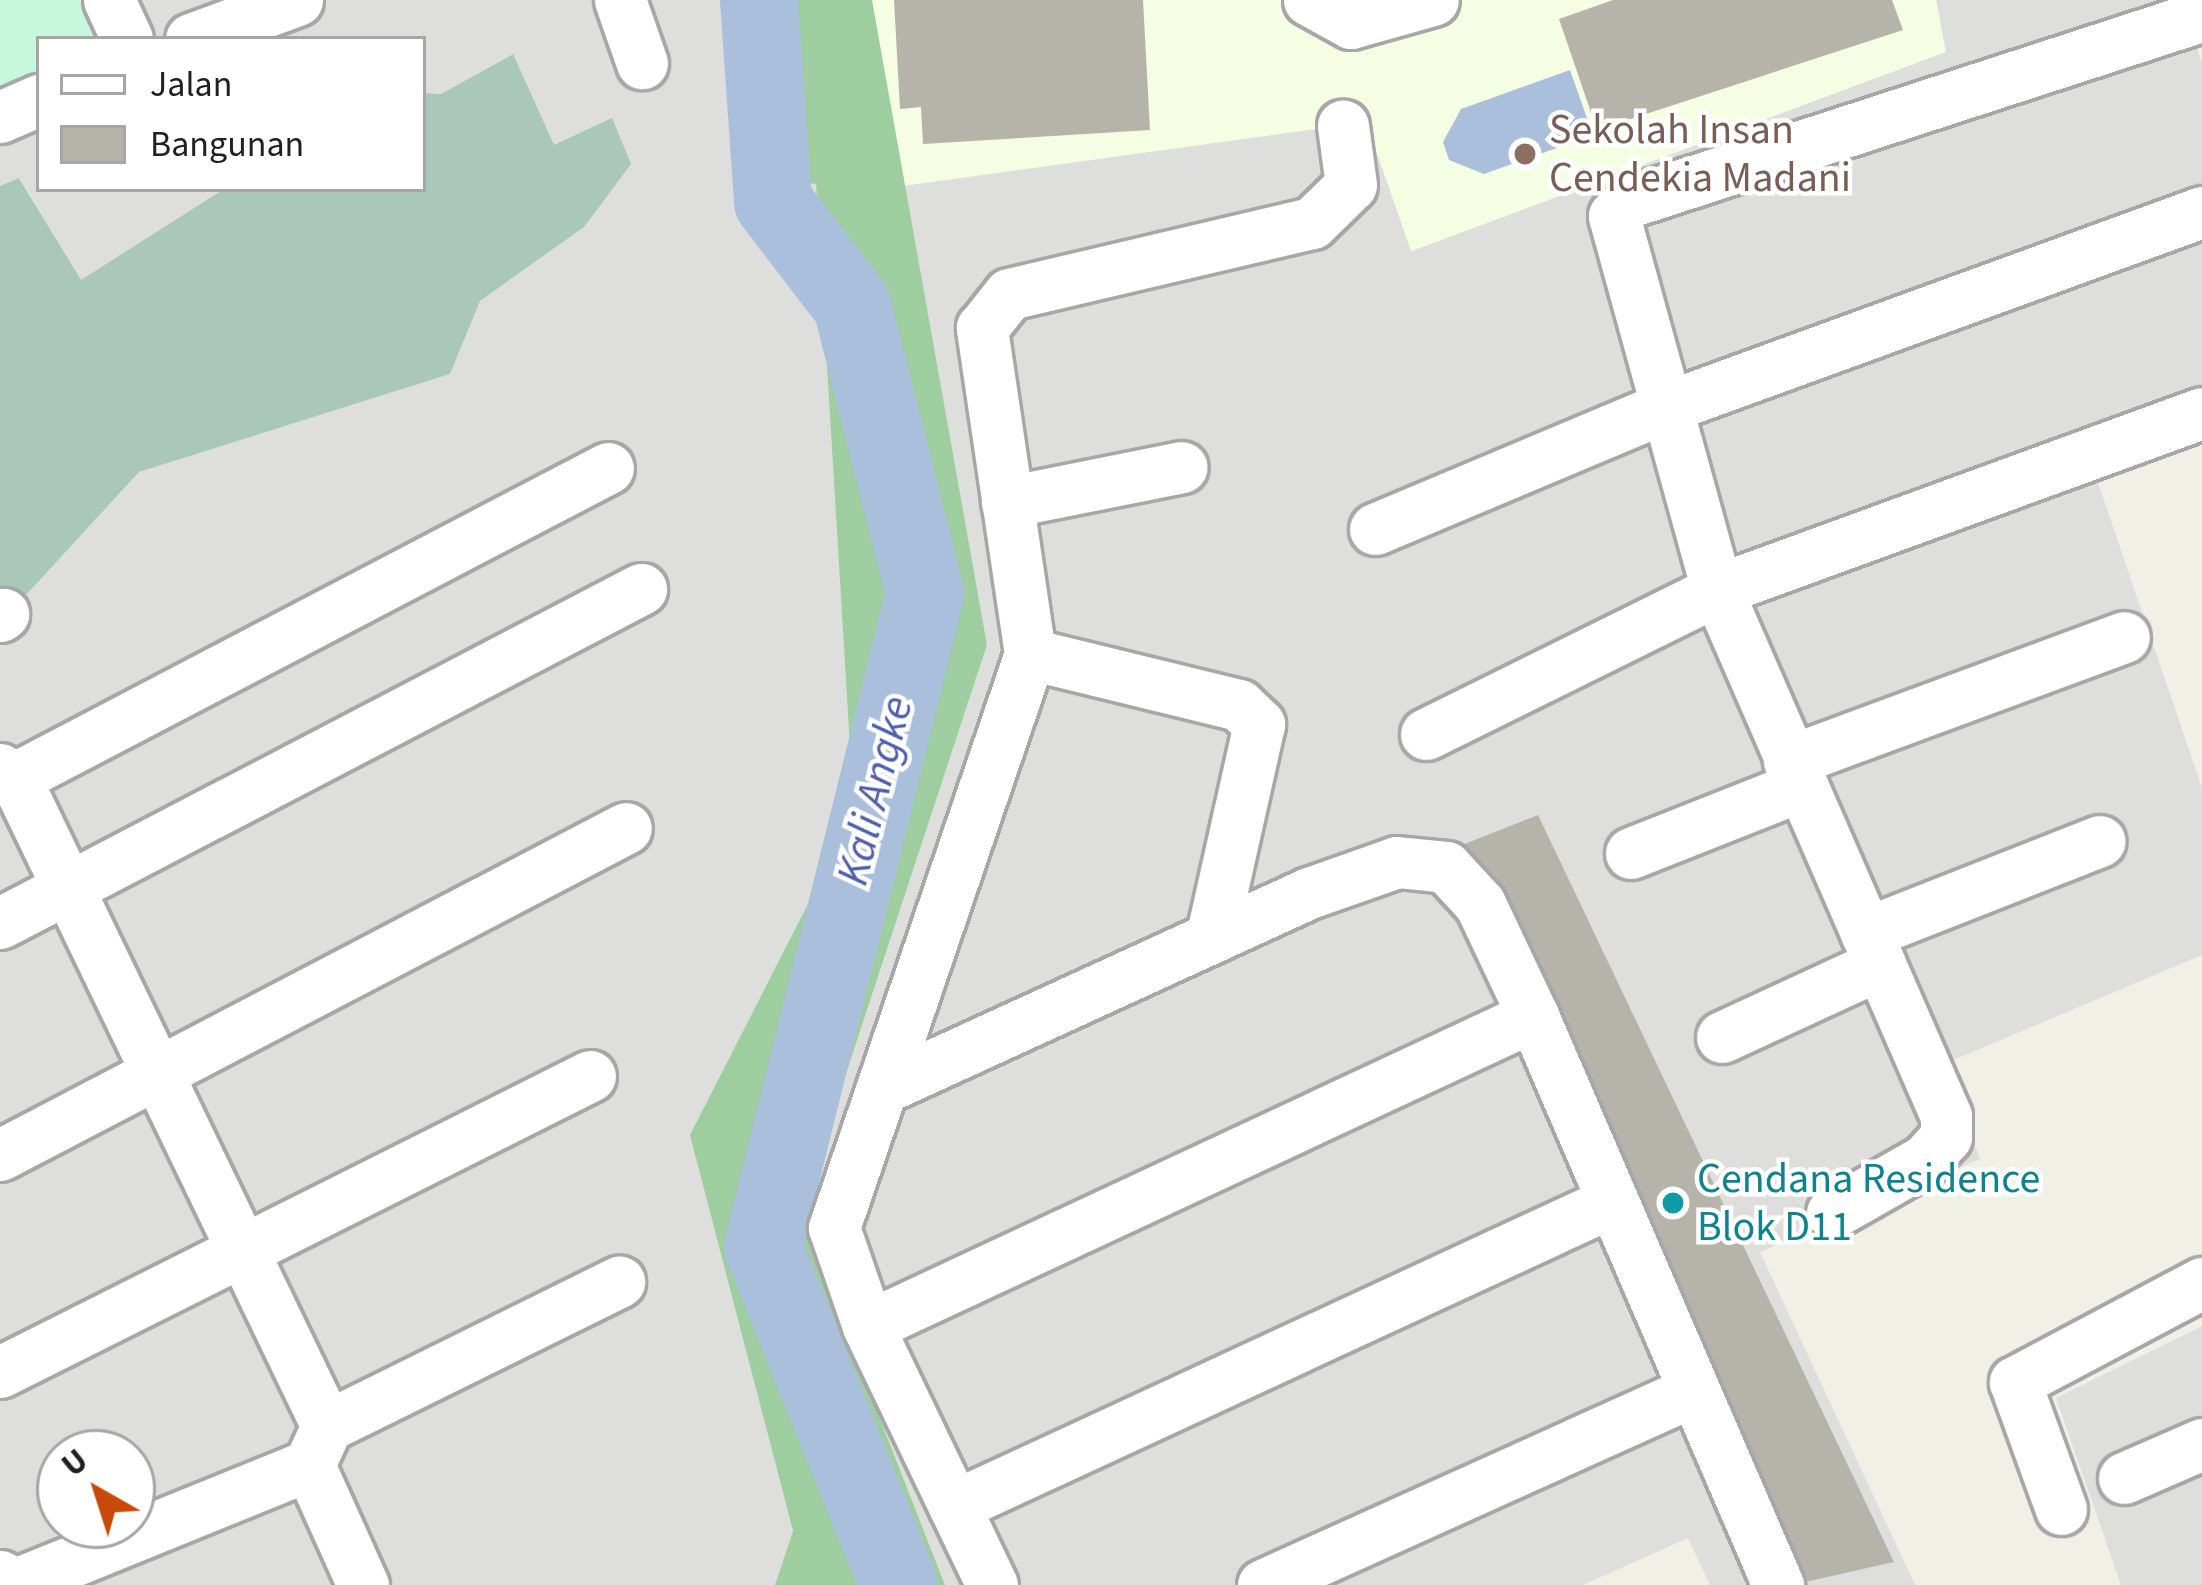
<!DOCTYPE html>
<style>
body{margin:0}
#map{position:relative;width:2202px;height:1585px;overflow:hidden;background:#f0f0e7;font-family:"Source Sans 3",sans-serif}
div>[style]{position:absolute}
.residential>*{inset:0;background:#dededd}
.education>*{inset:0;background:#f5fee3}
.forest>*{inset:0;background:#9ecea0}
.cemetery>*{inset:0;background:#a9c8b9}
.park>*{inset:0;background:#c7f8dc}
.water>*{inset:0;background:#aabfdc}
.river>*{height:78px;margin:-39px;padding:0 39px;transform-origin:39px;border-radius:39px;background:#aabfdc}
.building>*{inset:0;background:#b6b4aa}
.roads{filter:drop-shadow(3px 0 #a7a7a7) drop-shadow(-3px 0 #a7a7a7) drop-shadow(0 3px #a7a7a7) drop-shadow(0 -3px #a7a7a7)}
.minor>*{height:51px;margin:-25.5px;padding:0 25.5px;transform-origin:25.5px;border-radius:25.5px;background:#fff}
.dots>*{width:33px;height:33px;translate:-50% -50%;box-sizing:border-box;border:6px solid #fff;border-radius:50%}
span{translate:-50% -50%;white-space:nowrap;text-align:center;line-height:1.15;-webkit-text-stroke:9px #fff;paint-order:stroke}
.education-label{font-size:42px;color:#785e54}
.left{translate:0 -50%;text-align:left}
.culture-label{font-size:42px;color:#0d838f}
.water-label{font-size:45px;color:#4f5ead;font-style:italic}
.legend{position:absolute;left:36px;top:36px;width:390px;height:156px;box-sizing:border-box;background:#fff;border:3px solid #a6a6a6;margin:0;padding:15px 21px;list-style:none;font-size:36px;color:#202020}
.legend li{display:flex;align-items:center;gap:24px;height:60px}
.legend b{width:60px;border:3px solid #a6a6a6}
.north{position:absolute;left:36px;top:1429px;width:120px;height:120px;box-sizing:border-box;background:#fff;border:3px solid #a6a6a6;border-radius:50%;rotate:321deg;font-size:33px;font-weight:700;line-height:48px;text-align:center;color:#202020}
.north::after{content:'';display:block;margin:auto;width:42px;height:54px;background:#c94a08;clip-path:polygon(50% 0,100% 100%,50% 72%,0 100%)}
</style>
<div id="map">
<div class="residential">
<i style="clip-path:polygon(evenodd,0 0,725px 0,742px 176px,816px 184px,854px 814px,691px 1135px,793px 1531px,775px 1585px,0 1585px,0 606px,27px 594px,139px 472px,450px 374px,480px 301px,584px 227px,512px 54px,441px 94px,423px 93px,423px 39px,39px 39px,39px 189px,224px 189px,81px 281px,20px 178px,0 186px,0 0,60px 1453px,132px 1453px,132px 1525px,60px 1525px,60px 1453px)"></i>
<i style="clip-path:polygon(1936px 0,2181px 0,2202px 63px,2202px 425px,2093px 468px,2202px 788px,2202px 955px,1946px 1063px,1980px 1159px,1760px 1252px,1915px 1585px,1710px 1585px,1688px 1538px,1583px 1585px,945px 1585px,800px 1214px,987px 645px,902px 186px,1367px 122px,1412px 251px,1945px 52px)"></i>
<i style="clip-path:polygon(2202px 1326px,2202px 1585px,2121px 1585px,2056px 1398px)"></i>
</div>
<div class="education">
<i style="clip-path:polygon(872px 0,1936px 0,1946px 52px,1411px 251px,1366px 122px,902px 186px)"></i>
</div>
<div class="forest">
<i style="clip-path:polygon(725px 0,872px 0,987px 645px,800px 1214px,945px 1585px,775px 1585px,793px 1531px,690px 1135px,854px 814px,816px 184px,742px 176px)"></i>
</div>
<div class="cemetery">
<i style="clip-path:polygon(513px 54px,554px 145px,612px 118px,631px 164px,584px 227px,480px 301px,450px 374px,139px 472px,27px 594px,0 606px,0 186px,19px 178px,81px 280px,224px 189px,423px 189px,423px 93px,441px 94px)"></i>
</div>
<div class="park">
<i style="clip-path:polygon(0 0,109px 0,127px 39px,39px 39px,39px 100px,0 117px)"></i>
</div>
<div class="water">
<i style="clip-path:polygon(1570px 70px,1593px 135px,1484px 174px,1449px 160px,1443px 142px,1461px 109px)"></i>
</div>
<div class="river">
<i style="left:759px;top:0;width:202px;rotate:86deg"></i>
<i style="left:773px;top:202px;width:130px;rotate:52.5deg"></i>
<i style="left:852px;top:305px;width:298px;rotate:75.8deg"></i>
<i style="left:925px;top:594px;width:673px;rotate:103.93deg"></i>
<i style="left:763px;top:1247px;width:364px;rotate:68.1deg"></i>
</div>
<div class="building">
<i style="clip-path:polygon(894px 0,1143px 0,1150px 130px,923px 144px,921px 107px,900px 109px)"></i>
<i style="clip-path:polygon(1613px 0,1892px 0,1903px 30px,1597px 130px,1559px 19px)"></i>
<i style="clip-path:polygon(1538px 815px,1894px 1562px,1792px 1585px,1462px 845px)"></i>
</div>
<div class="roads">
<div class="minor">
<i style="left:109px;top:0;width:43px;rotate:65.2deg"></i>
<i style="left:620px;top:0;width:67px;rotate:70.8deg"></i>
<i style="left:1309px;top:0;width:48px;rotate:28.7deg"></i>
<i style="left:1351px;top:23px;width:85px;rotate:-15.7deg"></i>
<i style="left:191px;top:39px;width:113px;rotate:-20.2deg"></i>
<i style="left:0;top:117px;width:43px;rotate:-23.6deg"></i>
<i style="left:1007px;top:502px;width:178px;rotate:-11.3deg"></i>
<i style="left:1375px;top:529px;width:310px;rotate:-22.8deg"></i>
<i style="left:1661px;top:409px;width:576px;rotate:-20.01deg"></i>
<i style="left:0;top:616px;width:4px;rotate:-34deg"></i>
<i style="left:1030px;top:654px;width:215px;rotate:13.7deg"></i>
<i style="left:1239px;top:705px;width:28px;rotate:44deg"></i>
<i style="left:1259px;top:724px;width:219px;rotate:102.6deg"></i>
<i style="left:1426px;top:734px;width:325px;rotate:-26.3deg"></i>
<i style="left:1717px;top:590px;width:516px;rotate:-20.05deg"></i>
<i style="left:1789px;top:761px;width:357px;rotate:-20.3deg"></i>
<i style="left:0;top:769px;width:17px;rotate:31deg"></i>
<i style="left:15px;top:778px;width:719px;rotate:64.29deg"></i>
<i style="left:327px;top:1426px;width:43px;rotate:114.8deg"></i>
<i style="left:309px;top:1465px;width:132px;rotate:65.8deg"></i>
<i style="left:15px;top:778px;width:669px;rotate:-27.6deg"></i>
<i style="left:1631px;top:853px;width:182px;rotate:-21.6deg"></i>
<i style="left:0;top:923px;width:723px;rotate:-27.52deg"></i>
<i style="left:1866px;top:933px;width:251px;rotate:-21.5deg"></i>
<i style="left:1722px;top:1037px;width:174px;rotate:-24.8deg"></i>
<i style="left:883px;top:1088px;width:469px;rotate:-24.6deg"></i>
<i style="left:1309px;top:893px;width:93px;rotate:-19.4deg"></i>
<i style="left:1397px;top:862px;width:49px;rotate:5.8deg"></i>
<i style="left:1446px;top:867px;width:50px;rotate:47.4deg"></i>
<i style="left:1480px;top:904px;width:124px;rotate:64.7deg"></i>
<i style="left:1533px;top:1016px;width:620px;rotate:66.7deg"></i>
<i style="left:0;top:1155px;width:706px;rotate:-27.58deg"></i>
<i style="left:1832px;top:1213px;width:107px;rotate:-29.7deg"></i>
<i style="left:1925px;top:1160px;width:31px;rotate:-48deg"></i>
<i style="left:1946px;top:1137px;width:21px;rotate:-90deg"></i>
<i style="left:1946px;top:1116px;width:574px;rotate:-113.53deg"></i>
<i style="left:1717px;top:590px;width:388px;rotate:-105.4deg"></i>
<i style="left:1614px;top:216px;width:21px;rotate:-43deg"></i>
<i style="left:1629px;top:202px;width:598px;rotate:-18.01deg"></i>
<i style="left:868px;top:1326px;width:734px;rotate:-24.99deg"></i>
<i style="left:0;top:1372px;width:660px;rotate:-26.64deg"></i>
<i style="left:327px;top:1426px;width:326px;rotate:-26.3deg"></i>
<i style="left:2124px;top:1478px;width:85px;rotate:-23.6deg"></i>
<i style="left:954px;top:1506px;width:722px;rotate:-24.83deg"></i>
<i style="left:2061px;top:1509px;width:135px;rotate:-109.9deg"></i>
<i style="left:2015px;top:1382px;width:212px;rotate:-27.9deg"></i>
<i style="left:0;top:1576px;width:18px;rotate:27deg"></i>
<i style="left:16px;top:1584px;width:316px;rotate:-22.1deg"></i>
<i style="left:992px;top:1585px;width:287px;rotate:-115.6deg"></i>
<i style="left:868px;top:1326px;width:104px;rotate:-109.1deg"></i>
<i style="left:834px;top:1228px;width:607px;rotate:-71.15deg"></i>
<i style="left:1030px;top:654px;width:330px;rotate:-98.4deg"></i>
<i style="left:982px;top:328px;width:43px;rotate:-51.5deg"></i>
<i style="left:1009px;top:294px;width:311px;rotate:-13.2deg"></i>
<i style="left:1312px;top:223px;width:54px;rotate:-44.3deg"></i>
<i style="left:1351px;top:185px;width:60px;rotate:-97.7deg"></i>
<i style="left:1263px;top:1585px;width:465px;rotate:-24.3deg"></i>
</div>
</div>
<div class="dots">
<i style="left:1525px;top:154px;background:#8d6e63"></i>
<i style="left:1673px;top:1203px;background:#0f9aa8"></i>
</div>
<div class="education-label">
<span class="left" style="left:1549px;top:154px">Sekolah Insan<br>Cendekia Madani</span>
</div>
<div class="culture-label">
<span class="left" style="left:1697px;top:1203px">Cendana Residence<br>Blok D11</span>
</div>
<div class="water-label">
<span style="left:876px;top:791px;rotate:-76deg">Kali Angke</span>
</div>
<ul class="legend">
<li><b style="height:15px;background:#fff"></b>Jalan</li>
<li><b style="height:33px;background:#b6b4aa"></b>Bangunan</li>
</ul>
<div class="north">U</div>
</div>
